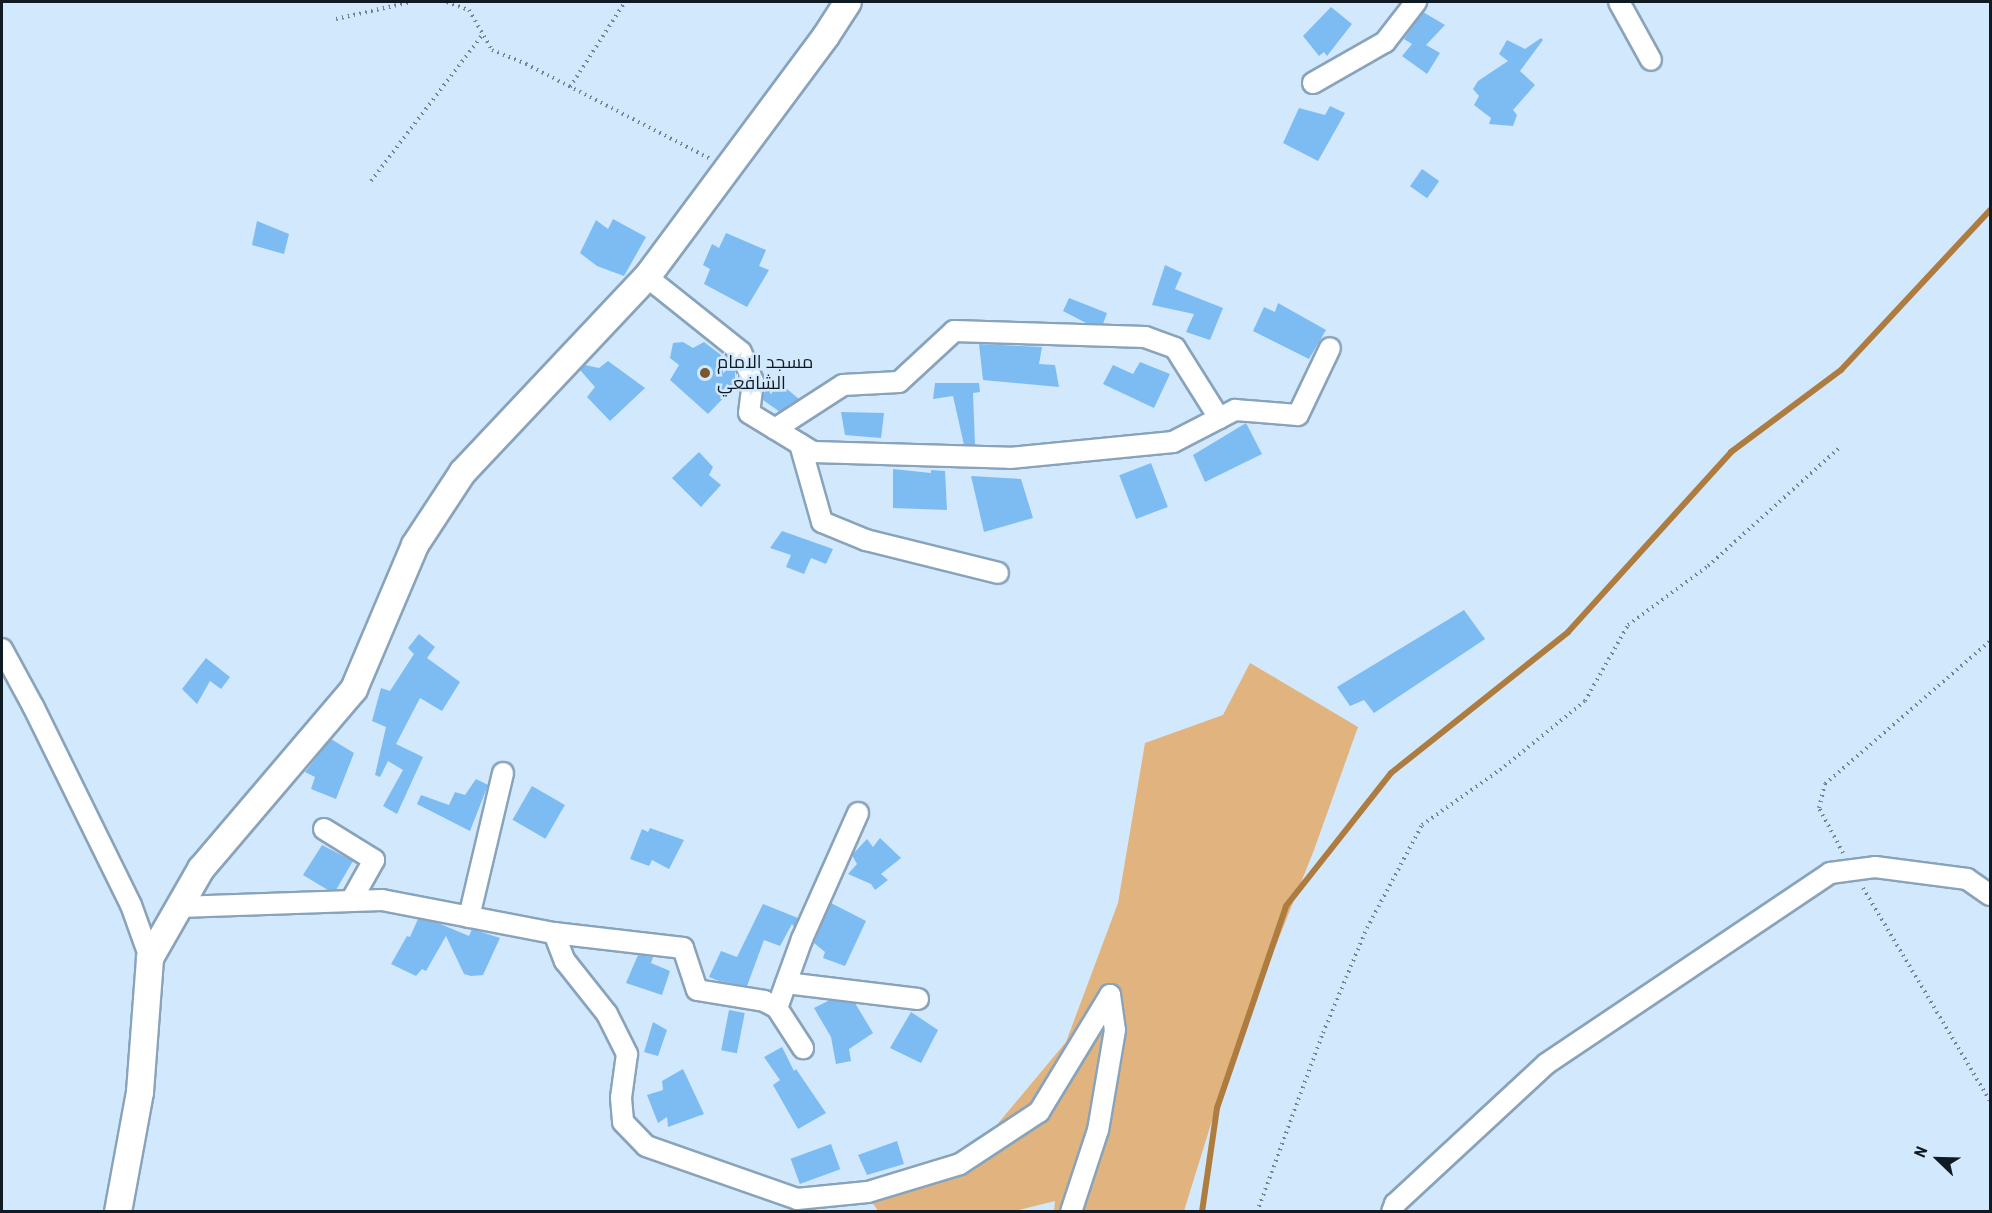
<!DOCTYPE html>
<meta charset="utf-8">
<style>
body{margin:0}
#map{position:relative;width:1992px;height:1213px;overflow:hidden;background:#d2e8fc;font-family:"Roboto Condensed",Cairo,sans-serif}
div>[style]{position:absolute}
.green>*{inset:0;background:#e1b37f}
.stream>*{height:6px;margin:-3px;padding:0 3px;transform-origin:3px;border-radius:3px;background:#af7c3f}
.building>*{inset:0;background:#7dbcf2;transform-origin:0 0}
.path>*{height:4px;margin-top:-2px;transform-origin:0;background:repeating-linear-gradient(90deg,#738392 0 1.5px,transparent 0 6px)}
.roads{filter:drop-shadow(2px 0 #89a3bb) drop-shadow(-2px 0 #89a3bb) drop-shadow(0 2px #89a3bb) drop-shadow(0 -2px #89a3bb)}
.minor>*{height:20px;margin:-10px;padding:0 10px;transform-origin:10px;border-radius:10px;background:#fff}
.tertiary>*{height:26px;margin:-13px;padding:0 13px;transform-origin:13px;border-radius:13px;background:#fff}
.dots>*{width:16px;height:16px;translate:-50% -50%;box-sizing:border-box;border:3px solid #d2e8fc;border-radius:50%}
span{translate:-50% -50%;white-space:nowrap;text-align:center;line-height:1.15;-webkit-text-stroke:5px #d2e8fc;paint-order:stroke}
.poi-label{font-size:18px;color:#101a23}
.left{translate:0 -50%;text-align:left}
.frame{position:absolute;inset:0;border:3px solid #101a23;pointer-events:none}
.north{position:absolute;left:1908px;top:1129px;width:60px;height:60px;-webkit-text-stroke:4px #d2e8fc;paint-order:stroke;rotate:293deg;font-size:16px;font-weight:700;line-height:24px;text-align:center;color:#101a23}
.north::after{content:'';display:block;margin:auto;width:21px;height:27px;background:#101a23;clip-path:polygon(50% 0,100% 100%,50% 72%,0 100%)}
</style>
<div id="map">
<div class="green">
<i style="clip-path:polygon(1250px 663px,1358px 727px,1314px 850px,1233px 1053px,1184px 1211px,1054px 1211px,1055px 1201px,1015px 1211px,879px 1212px,871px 1201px,980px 1145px,1066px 1042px,1118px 903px,1145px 743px,1223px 715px)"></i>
</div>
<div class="stream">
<i style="left:1202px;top:1212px;width:105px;rotate:-81.8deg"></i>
<i style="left:1217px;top:1108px;width:213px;rotate:-71.1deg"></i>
<i style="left:1286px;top:906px;width:169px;rotate:-51.7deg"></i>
<i style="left:1391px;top:773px;width:226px;rotate:-38.5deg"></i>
<i style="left:1568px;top:632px;width:243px;rotate:-47.8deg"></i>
<i style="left:1731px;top:452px;width:137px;rotate:-36.7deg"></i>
<i style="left:1841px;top:370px;width:219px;rotate:-47deg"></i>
</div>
<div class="building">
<i style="clip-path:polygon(1331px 7px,1352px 24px,1327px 56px,1324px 52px,1319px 56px,1303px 36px)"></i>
<i style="clip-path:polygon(1423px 12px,1445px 25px,1426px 45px,1440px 53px,1427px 74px,1402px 56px,1412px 44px,1404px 39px)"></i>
<i style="clip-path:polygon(1541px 38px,1543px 40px,1520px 71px,1535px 85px,1513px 110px,1517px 115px,1513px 126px,1489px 124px,1491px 118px,1474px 105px,1479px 96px,1473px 89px,1478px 81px,1508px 61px,1499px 54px,1507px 40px,1525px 49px)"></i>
<i style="clip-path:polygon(1330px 106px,1345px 113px,1318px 161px,1283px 143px,1299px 108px,1325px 115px)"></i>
<i style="left:1422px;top:169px;width:21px;height:21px;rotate:35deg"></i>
<i style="clip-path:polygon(613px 219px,646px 237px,624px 276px,597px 266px,580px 253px,596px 220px,608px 229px)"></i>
<i style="clip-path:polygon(257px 221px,289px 234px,284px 254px,252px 245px)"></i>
<i style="clip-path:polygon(726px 233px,766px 250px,759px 266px,769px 270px,747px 307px,704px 284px,710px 269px,703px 265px,712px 244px,719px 248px)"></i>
<i style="clip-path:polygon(1165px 265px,1182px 273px,1175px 289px,1223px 308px,1210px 340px,1186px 332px,1194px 314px,1152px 305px)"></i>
<i style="clip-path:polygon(1069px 298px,1107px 313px,1103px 324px,1086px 323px,1063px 311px)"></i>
<i style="clip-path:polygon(1278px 303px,1326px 330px,1309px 359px,1253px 331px,1264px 307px,1275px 312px)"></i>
<i style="clip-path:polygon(683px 342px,693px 348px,704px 342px,733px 364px,735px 369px,735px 386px,708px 414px,670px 380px,679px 365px,670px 358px,673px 343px)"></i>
<i style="clip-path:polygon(979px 344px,1042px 347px,1039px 364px,1055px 365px,1059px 387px,983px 380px)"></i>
<i style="clip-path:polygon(608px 361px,645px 388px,610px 421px,587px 397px,595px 387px,580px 370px,585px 365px,599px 368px)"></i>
<i style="clip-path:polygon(1140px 362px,1170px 374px,1154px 408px,1103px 384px,1113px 365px,1133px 374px)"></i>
<i style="clip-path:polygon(775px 379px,799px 399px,780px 412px,763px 400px,763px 394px)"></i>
<i style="clip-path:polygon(935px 383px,979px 383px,980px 392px,973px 393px,975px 445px,964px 445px,953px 396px,933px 399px)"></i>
<i style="clip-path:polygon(841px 412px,884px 413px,881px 438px,845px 435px)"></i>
<i style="clip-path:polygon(1246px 423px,1262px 454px,1205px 482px,1193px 455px)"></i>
<i style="clip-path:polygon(699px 452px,713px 467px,709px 475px,721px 485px,701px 507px,672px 478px)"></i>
<i style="left:1151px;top:463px;width:47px;height:34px;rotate:69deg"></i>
<i style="clip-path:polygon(893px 469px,931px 473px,931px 470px,945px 471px,947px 510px,893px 508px)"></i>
<i style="clip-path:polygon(971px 476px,1021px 479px,1033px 518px,984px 532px)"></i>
<i style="clip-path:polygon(782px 531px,833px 549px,826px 564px,811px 558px,804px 574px,786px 567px,791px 555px,770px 548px)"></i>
<i style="clip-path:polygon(1464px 610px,1485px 639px,1374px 713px,1364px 700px,1350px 706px,1337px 687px)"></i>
<i style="clip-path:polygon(419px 634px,435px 647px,427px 658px,460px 682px,442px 711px,420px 698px,396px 744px,423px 757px,397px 814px,383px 806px,403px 770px,388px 761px,380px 777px,375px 775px,386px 727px,372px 721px,381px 688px,390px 691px,414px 654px,408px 648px)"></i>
<i style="clip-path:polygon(206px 658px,230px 677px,221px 689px,210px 681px,197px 704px,182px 689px)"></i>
<i style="clip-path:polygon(331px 739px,354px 753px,336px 799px,311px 789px,315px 777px,305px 772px)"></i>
<i style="clip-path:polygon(476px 779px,488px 785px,470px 831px,417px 804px,421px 795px,449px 805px,455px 792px,465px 795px)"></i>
<i style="left:532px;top:786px;width:38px;height:39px;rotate:30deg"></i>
<i style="clip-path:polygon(650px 828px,684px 840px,669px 869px,652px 860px,649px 866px,630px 859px,642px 829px,648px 832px)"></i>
<i style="clip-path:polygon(880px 838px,901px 858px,881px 874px,888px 880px,875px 890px,871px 884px,848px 874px,857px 864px,852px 855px,867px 839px,873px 847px)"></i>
<i style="clip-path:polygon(322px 845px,353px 861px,336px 890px,328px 890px,303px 875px)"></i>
<i style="clip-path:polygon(831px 903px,866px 921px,845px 966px,823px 958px,825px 952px,814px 943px)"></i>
<i style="clip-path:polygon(763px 904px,798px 918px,794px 927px,792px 924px,780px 946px,764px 940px,747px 986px,719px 981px,709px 977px,721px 951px,737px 957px)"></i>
<i style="clip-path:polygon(418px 919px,438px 923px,469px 936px,472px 929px,500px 938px,483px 975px,471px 976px,464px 974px,446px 936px,426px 971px,422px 969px,416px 976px,391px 964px,407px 936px,410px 937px)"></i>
<i style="clip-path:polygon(638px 955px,653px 957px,651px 963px,670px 971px,662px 995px,626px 983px)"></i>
<i style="clip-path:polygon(830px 1000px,855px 1003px,873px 1033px,849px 1049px,851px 1061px,836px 1064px,831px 1037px,814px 1008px)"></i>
<i style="left:729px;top:1010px;width:16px;height:41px;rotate:11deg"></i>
<i style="clip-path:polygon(911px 1012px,938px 1030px,921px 1063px,890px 1048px)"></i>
<i style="clip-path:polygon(653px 1022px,667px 1030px,658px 1056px,644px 1052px)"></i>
<i style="clip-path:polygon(782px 1047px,794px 1071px,796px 1069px,826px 1113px,798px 1129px,773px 1085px,780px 1080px,764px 1057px)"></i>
<i style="clip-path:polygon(683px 1069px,704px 1114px,668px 1127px,667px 1117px,658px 1123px,647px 1095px,663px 1090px,662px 1081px)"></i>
<i style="clip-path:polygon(897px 1141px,904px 1164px,867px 1175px,858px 1155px)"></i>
<i style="left:831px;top:1144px;width:27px;height:43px;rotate:70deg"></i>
</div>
<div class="path">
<i style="left:447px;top:2px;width:23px;rotate:20deg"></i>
<i style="left:469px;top:10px;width:46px;rotate:60.1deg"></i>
<i style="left:492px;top:50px;width:37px;rotate:22deg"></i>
<i style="left:526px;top:64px;width:206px;rotate:27.2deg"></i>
<i style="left:336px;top:19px;width:77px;rotate:-12.8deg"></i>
<i style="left:570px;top:87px;width:101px;rotate:-57.1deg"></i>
<i style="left:371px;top:181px;width:185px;rotate:-52.7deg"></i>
<i style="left:1843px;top:853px;width:51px;rotate:-118.1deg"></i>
<i style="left:1819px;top:808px;width:25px;rotate:-76deg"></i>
<i style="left:1825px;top:784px;width:218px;rotate:-40.9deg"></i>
<i style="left:1863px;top:888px;width:248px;rotate:59.2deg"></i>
<i style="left:275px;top:1212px;width:1px;rotate:-90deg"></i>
<i style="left:1257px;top:1212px;width:191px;rotate:-69.8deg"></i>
<i style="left:1323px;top:1033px;width:114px;rotate:-67.3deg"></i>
<i style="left:1367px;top:928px;width:117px;rotate:-61.9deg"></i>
<i style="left:1422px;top:825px;width:95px;rotate:-35.2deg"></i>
<i style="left:1500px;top:770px;width:109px;rotate:-39.1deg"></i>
<i style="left:1585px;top:701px;width:87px;rotate:-60.5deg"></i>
<i style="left:1628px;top:625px;width:99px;rotate:-36.4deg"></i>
<i style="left:1708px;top:566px;width:176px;rotate:-42deg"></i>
</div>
<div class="roads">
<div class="minor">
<i style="left:1619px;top:2px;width:66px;rotate:61.1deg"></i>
<i style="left:1313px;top:83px;width:83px;rotate:-29.7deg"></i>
<i style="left:1385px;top:42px;width:51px;rotate:-52.2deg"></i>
<i style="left:647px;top:277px;width:120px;rotate:38.6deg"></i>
<i style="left:741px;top:352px;width:31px;rotate:68deg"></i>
<i style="left:753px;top:381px;width:32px;rotate:97deg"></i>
<i style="left:749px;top:413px;width:75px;rotate:31.4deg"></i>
<i style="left:813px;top:452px;width:197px;rotate:1.7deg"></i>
<i style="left:1010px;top:458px;width:164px;rotate:-5.6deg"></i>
<i style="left:1173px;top:442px;width:70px;rotate:-27.3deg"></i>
<i style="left:1235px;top:410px;width:63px;rotate:4.5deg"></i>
<i style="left:1298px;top:415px;width:74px;rotate:-64.5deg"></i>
<i style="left:775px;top:429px;width:81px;rotate:-32.9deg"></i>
<i style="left:843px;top:385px;width:56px;rotate:-3.1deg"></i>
<i style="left:899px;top:382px;width:75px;rotate:-42.8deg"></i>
<i style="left:954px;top:331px;width:191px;rotate:1.8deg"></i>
<i style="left:1145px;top:337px;width:32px;rotate:20deg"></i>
<i style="left:1175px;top:348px;width:83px;rotate:57.8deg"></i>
<i style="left:800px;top:444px;width:81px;rotate:74.2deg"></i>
<i style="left:822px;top:522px;width:48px;rotate:22.2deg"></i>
<i style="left:866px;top:540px;width:136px;rotate:14deg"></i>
<i style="left:2px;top:649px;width:65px;rotate:61.5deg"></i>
<i style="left:33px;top:706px;width:222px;rotate:63.8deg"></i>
<i style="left:131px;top:905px;width:56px;rotate:70.3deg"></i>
<i style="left:324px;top:829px;width:59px;rotate:31.8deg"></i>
<i style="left:374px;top:860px;width:47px;rotate:119.3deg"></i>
<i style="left:179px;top:907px;width:203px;rotate:-2deg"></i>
<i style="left:382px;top:900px;width:175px;rotate:10.9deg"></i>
<i style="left:554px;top:933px;width:30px;rotate:69deg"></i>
<i style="left:565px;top:961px;width:68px;rotate:51.6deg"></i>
<i style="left:607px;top:1014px;width:45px;rotate:63.4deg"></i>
<i style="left:627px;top:1054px;width:44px;rotate:97.8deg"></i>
<i style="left:621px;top:1098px;width:24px;rotate:85deg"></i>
<i style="left:623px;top:1122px;width:33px;rotate:46deg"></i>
<i style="left:646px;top:1146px;width:160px;rotate:19.3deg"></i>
<i style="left:797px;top:1199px;width:71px;rotate:-5.6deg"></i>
<i style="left:868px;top:1192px;width:96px;rotate:-16.9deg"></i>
<i style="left:960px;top:1164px;width:95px;rotate:-33.4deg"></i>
<i style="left:1039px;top:1112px;width:137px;rotate:-58.7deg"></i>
<i style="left:1110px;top:995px;width:35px;rotate:82deg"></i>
<i style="left:1115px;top:1030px;width:101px;rotate:99.6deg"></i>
<i style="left:1098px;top:1130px;width:86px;rotate:108.2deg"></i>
<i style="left:469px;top:917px;width:148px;rotate:-76.7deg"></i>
<i style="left:554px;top:933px;width:130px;rotate:6.6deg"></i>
<i style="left:683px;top:948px;width:44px;rotate:71.6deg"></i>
<i style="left:697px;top:990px;width:68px;rotate:9.3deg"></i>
<i style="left:764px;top:1001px;width:15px;rotate:28deg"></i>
<i style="left:777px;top:1008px;width:48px;rotate:57deg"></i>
<i style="left:786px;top:983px;width:133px;rotate:6.9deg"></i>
<i style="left:777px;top:1008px;width:73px;rotate:-70.1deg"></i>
<i style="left:802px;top:939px;width:138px;rotate:-66deg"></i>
<i style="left:1392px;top:1212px;width:9px;rotate:-69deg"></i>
<i style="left:1395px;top:1204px;width:206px;rotate:-42.8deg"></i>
<i style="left:1546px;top:1064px;width:342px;rotate:-33.9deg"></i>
<i style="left:1830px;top:873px;width:45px;rotate:-7.6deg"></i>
<i style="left:1875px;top:867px;width:93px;rotate:7.4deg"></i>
<i style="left:1967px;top:879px;width:28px;rotate:35deg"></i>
</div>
<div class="tertiary">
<i style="left:118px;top:1212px;width:122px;rotate:-79.6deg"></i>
<i style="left:140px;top:1092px;width:134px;rotate:-85.7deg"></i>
<i style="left:150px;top:958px;width:103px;rotate:-60.2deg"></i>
<i style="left:201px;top:869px;width:236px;rotate:-49.6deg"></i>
<i style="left:354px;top:689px;width:156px;rotate:-67deg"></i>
<i style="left:415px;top:545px;width:87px;rotate:-56.7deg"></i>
<i style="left:463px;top:472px;width:268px;rotate:-46.7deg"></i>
<i style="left:647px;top:277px;width:300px;rotate:-53.4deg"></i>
<i style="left:826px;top:36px;width:40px;rotate:-57.1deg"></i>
</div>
</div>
<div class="dots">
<i style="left:705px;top:373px;background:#79572f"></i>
</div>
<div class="poi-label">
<span class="left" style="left:717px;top:373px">مسجد الامام<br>الشافعي</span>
</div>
<div class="frame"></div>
<div class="north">N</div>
</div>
